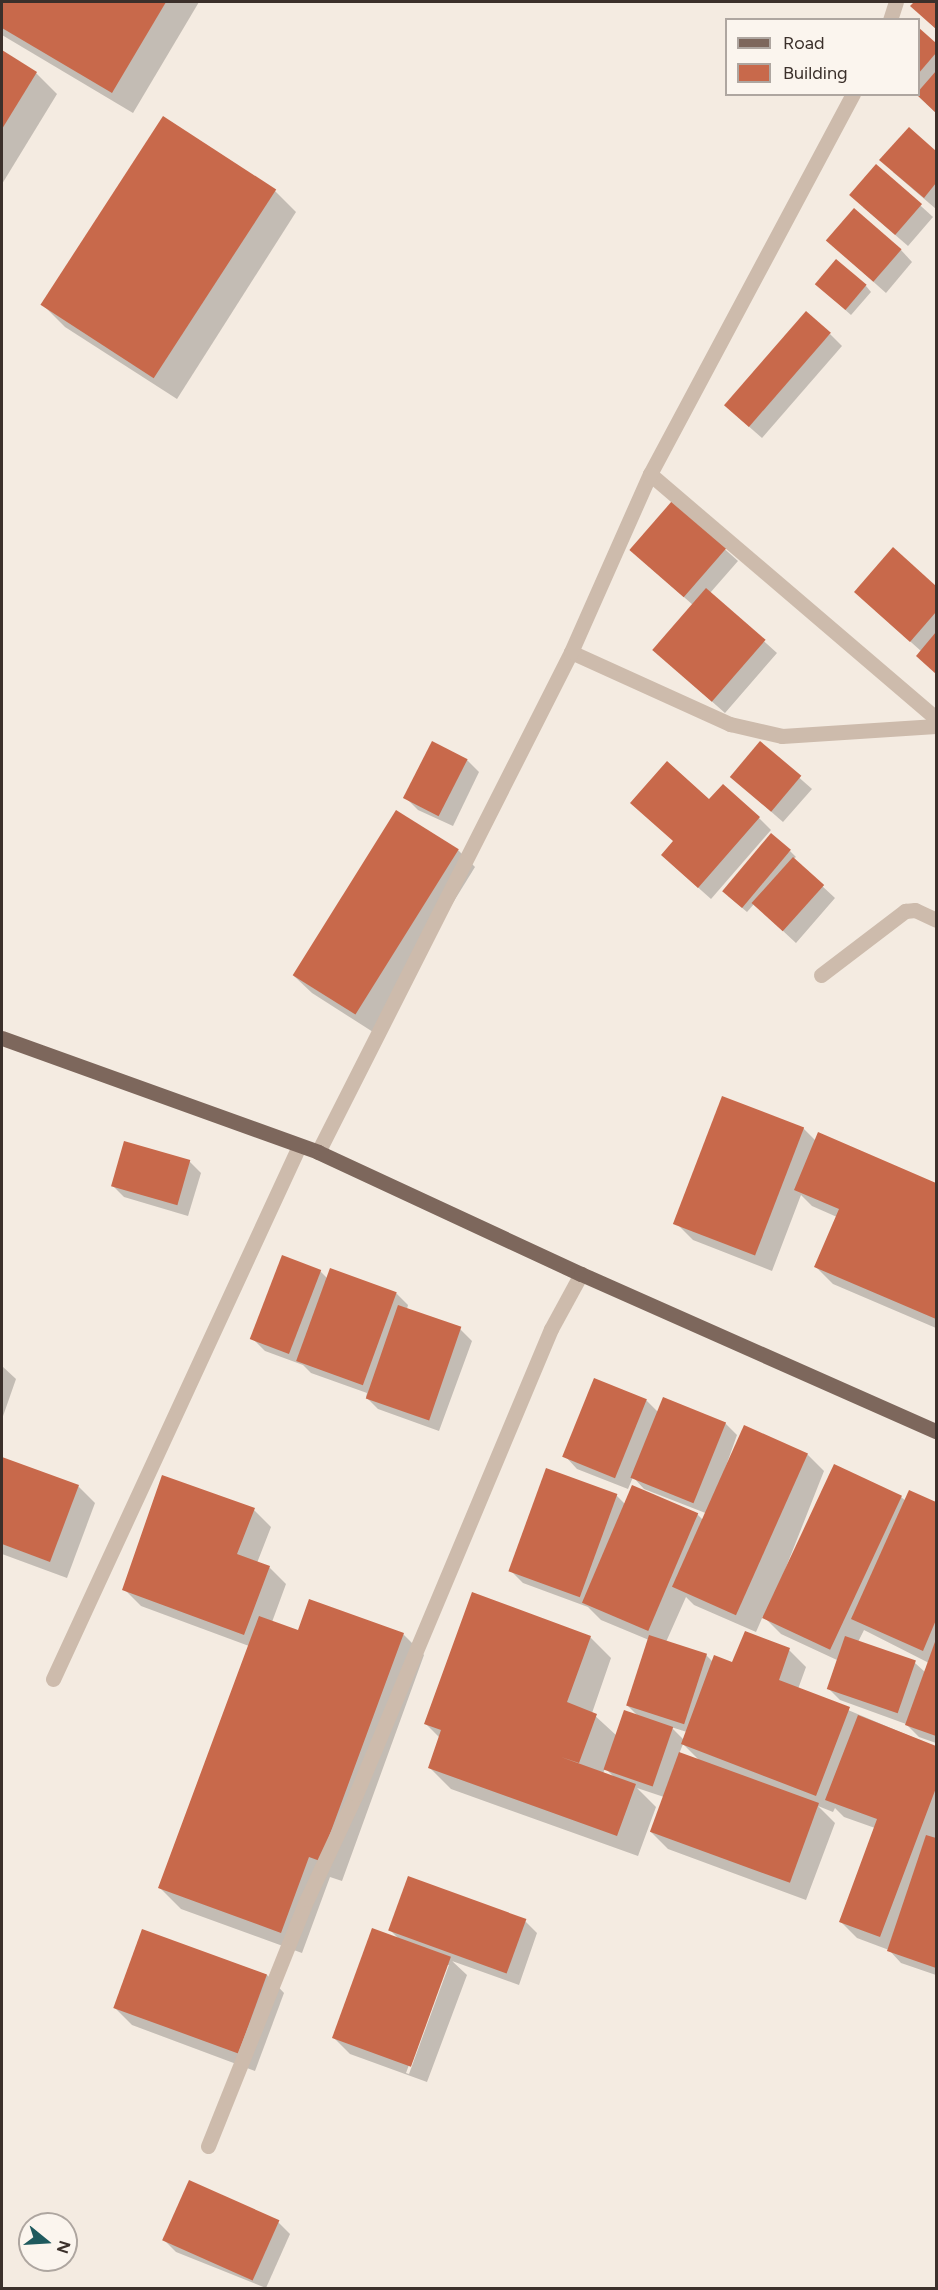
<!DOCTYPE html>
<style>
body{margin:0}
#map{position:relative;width:938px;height:2290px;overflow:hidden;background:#f4ebe1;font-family:Figtree,sans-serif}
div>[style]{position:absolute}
.shadow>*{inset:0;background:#0003}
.building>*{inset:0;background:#c8694b;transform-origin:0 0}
.minor>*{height:15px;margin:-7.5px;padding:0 7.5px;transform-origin:7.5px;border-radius:7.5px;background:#cdbbac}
.major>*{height:15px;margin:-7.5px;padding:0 7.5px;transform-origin:7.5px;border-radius:7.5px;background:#7d675c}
span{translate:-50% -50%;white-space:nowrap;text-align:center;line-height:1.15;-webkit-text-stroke:6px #fbf5ee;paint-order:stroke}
.frame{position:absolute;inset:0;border:3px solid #3b302b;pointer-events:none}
.legend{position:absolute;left:725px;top:18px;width:195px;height:78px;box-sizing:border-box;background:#fbf5ee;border:2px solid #aea6a0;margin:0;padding:8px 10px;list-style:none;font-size:18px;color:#3b302b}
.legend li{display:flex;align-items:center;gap:12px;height:30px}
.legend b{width:30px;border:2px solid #aea6a0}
.north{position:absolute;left:18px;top:2212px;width:60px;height:60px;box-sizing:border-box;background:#fbf5ee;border:2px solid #aea6a0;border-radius:50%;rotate:108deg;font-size:16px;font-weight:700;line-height:24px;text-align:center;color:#3b302b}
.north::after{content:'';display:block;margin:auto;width:21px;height:27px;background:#1f5a5e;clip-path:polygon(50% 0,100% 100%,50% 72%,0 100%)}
</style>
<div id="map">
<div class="shadow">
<i style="clip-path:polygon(2px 2px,199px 2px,133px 113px,2px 35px)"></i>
<i style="clip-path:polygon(916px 2px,936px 2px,936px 29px,912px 6px)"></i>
<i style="clip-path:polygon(918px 29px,936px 45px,936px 113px,916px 94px)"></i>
<i style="clip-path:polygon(2px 52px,36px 73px,57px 94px,2px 184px)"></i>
<i style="clip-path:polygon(909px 129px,936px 153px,936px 209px,893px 172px)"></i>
<i style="clip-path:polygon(877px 166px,933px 217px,908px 246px,863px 207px)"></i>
<i style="clip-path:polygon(275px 191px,296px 212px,177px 399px,65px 327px,44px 306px)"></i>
<i style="clip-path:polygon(901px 250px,912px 262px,886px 293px,840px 252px)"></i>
<i style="clip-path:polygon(866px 286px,871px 292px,851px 315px,823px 290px)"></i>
<i style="clip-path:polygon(830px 334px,842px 346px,762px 438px,738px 417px)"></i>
<i style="clip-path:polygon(673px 503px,738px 561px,710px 593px,777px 653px,725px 713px,667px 662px,693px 605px,644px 562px)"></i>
<i style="clip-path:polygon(893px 549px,936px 588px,936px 673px,921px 651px,868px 604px)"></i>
<i style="clip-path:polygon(760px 743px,812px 789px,783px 822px,743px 787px)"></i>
<i style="clip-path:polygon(467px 760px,479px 772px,453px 826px,418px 810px,406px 798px)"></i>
<i style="clip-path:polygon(709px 801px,759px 818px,771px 830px,711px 899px,675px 867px)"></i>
<i style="clip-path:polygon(458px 850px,475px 867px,373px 1032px,312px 993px,294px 976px)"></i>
<i style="clip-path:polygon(790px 851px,796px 857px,793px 859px,835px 898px,796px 943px,754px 904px,747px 912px,728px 896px)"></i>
<i style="clip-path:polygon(803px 1128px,816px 1141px,818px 1134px,936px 1184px,936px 1328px,833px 1284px,816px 1267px,837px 1217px,812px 1206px,801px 1195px,772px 1271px,693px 1240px,676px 1223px)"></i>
<i style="clip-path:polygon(189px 1161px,201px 1173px,188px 1216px,124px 1197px,112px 1185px)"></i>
<i style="clip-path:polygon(320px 1271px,328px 1279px,396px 1293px,408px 1305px,407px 1309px,460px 1329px,472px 1341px,439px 1431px,378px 1409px,366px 1397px,367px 1393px,311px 1373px,303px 1365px,265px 1351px,253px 1339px)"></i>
<i style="clip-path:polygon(2px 1366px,16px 1379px,2px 1419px)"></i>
<i style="clip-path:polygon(evenodd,646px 1400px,658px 1412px,725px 1423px,737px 1435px,715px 1497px,807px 1454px,824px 1471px,777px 1590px,901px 1497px,906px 1501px,910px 1492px,936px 1504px,936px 1743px,919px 1737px,906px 1724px,840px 1700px,828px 1688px,837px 1660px,781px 1634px,763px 1616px,756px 1632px,694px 1605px,686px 1597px,666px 1642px,706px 1655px,713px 1662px,733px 1664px,789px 1650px,806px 1667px,798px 1689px,936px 1747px,936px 1975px,901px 1963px,889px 1950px,857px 1938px,840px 1921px,875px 1828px,844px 1817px,835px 1808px,833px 1812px,818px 1806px,835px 1823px,806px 1900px,668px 1849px,651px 1832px,664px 1797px,637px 1788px,656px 1807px,638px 1856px,451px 1789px,430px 1768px,440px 1738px,426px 1724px,590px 1637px,611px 1658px,592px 1713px,617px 1736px,639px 1717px,627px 1705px,649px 1640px,601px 1620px,588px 1607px,523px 1583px,511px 1571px,616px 1495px,626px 1505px,697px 1514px,705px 1522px,708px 1514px,644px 1489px,633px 1477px,628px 1489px,577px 1469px,565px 1456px,646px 1400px,864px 1630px,929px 1663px,926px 1673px,915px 1663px,858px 1642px,864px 1630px,646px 1400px,671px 1727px,687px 1732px,684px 1740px,671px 1727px,646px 1400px,683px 1744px,701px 1762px,679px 1754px,683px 1744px,646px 1400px,605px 1768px,616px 1779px,603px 1774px,605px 1768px)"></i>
<i style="clip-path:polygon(2px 1458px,78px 1486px,95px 1503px,67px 1578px,2px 1554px)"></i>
<i style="clip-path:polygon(254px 1510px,271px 1527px,257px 1563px,269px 1567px,286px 1584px,272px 1622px,299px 1632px,403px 1634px,424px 1655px,342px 1881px,330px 1877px,302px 1953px,181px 1909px,160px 1888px,249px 1646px,141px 1606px,124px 1589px)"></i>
<i style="clip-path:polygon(evenodd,525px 1921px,537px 1933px,519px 1985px,452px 1961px,467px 1975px,427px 2082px,350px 2054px,333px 2037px,400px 1940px,390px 1930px,525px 1921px,446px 1965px,449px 1965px,409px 2074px,406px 2073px,446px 1965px)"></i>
<i style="clip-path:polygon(143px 1931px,267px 1975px,284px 1993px,255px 2071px,132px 2025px,115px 2008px)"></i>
<i style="clip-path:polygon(278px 2222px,290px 2234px,266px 2288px,176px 2252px,164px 2240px)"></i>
</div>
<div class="building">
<i style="clip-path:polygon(2px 2px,166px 2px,112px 93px,2px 28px)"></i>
<i style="clip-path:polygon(914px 2px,936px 2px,936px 29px,910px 6px)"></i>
<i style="clip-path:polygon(918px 27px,936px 43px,936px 53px,918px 74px)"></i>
<i style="clip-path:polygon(2px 50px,37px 72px,2px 129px)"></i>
<i style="clip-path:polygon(936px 71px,936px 113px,916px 94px)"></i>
<i style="left:163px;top:116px;width:135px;height:225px;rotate:33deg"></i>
<i style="clip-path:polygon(909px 127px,936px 151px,936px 183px,924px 198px,879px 160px)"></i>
<i style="left:876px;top:164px;width:61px;height:41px;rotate:41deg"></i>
<i style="left:854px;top:208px;width:63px;height:43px;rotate:41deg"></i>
<i style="left:836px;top:259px;width:40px;height:33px;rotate:40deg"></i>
<i style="left:806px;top:311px;width:33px;height:125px;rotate:41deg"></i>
<i style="left:672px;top:501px;width:72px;height:65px;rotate:41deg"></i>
<i style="clip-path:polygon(893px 547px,936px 586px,936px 612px,910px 642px,854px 592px)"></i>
<i style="left:706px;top:588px;width:79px;height:82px;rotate:41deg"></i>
<i style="clip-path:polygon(936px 632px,936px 674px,916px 656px)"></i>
<i style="left:432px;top:741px;width:40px;height:64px;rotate:27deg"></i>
<i style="left:760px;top:741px;width:54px;height:47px;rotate:40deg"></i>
<i style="clip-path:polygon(667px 761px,709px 799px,723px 784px,760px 817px,698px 888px,661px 855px,673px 841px,630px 803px)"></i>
<i style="left:396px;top:810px;width:74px;height:195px;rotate:32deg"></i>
<i style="left:771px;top:833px;width:26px;height:76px;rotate:40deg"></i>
<i style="left:793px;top:857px;width:42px;height:62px;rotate:42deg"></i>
<i style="left:722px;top:1096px;width:88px;height:137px;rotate:21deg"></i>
<i style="clip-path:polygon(818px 1132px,936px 1183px,936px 1319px,814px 1267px,839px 1209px,794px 1190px)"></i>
<i style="left:124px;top:1141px;width:69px;height:47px;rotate:16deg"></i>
<i style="left:282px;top:1255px;width:42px;height:90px;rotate:21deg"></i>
<i style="left:330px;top:1268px;width:71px;height:99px;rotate:20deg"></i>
<i style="left:398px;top:1305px;width:67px;height:99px;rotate:19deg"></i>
<i style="left:594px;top:1378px;width:57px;height:85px;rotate:22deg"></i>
<i style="left:663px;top:1397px;width:68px;height:87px;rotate:22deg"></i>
<i style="left:744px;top:1425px;width:70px;height:177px;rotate:24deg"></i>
<i style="clip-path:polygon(2px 1457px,79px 1485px,50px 1562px,2px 1544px)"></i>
<i style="left:834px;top:1464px;width:75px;height:170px;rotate:25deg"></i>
<i style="left:546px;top:1468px;width:76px;height:110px;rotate:20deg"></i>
<i style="clip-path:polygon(162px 1475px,255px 1508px,237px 1554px,270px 1566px,244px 1635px,122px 1590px)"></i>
<i style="left:632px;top:1485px;width:72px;height:128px;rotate:23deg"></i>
<i style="clip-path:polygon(909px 1490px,936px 1502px,936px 1620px,923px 1651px,851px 1619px)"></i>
<i style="clip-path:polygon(472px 1592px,591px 1636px,567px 1702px,597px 1714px,579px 1763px,561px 1757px,636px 1784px,617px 1836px,428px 1768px,441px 1730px,424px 1724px)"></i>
<i style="clip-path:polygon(309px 1599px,404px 1633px,320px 1861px,309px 1857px,281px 1933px,158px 1888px,259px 1616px,298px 1630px)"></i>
<i style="clip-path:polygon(745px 1631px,790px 1648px,779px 1680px,850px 1707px,816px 1796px,681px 1744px,714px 1655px,732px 1662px)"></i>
<i style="left:649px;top:1635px;width:61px;height:74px;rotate:18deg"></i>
<i style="left:845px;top:1636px;width:75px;height:56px;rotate:19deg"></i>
<i style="clip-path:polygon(936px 1639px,936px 1736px,905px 1725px)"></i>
<i style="left:624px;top:1710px;width:52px;height:63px;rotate:19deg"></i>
<i style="clip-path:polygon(858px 1715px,936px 1746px,936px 1788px,880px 1937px,839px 1922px,877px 1819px,825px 1800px)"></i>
<i style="left:679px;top:1752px;width:149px;height:85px;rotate:20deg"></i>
<i style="clip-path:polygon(926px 1835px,936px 1838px,936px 1968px,887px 1951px)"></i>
<i style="left:408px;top:1876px;width:126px;height:58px;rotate:20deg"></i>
<i style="left:372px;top:1928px;width:84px;height:117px;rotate:20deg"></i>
<i style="left:142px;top:1929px;width:133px;height:84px;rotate:20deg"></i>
<i style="left:189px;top:2180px;width:99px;height:66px;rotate:24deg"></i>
</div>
<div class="minor">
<i style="left:890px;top:20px;width:19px;rotate:-72deg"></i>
<i style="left:650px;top:474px;width:376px;rotate:40.5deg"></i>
<i style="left:571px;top:652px;width:175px;rotate:24.4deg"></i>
<i style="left:730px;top:724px;width:53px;rotate:13deg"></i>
<i style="left:782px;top:736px;width:154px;rotate:-3.7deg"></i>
<i style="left:821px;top:975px;width:106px;rotate:-37.3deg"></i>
<i style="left:905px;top:911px;width:10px;rotate:-6deg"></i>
<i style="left:915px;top:910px;width:23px;rotate:25deg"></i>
<i style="left:318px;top:1152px;width:560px;rotate:-63.16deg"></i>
<i style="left:571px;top:652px;width:195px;rotate:-66.1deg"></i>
<i style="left:650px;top:474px;width:431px;rotate:-61.9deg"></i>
<i style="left:53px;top:1679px;width:587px;rotate:-65.22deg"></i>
<i style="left:208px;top:2146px;width:266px;rotate:-68.2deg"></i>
<i style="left:307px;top:1899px;width:116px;rotate:-65deg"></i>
<i style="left:356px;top:1794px;width:504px;rotate:-67.25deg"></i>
<i style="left:551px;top:1329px;width:63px;rotate:-61.4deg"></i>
</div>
<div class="major">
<i style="left:2px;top:1038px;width:336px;rotate:19.8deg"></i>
<i style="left:318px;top:1152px;width:290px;rotate:24.9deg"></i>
<i style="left:581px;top:1274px;width:388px;rotate:23.9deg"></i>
</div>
<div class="frame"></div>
<ul class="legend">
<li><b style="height:8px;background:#7d675c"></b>Road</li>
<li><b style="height:16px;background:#c8694b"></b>Building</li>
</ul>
<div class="north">N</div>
</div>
